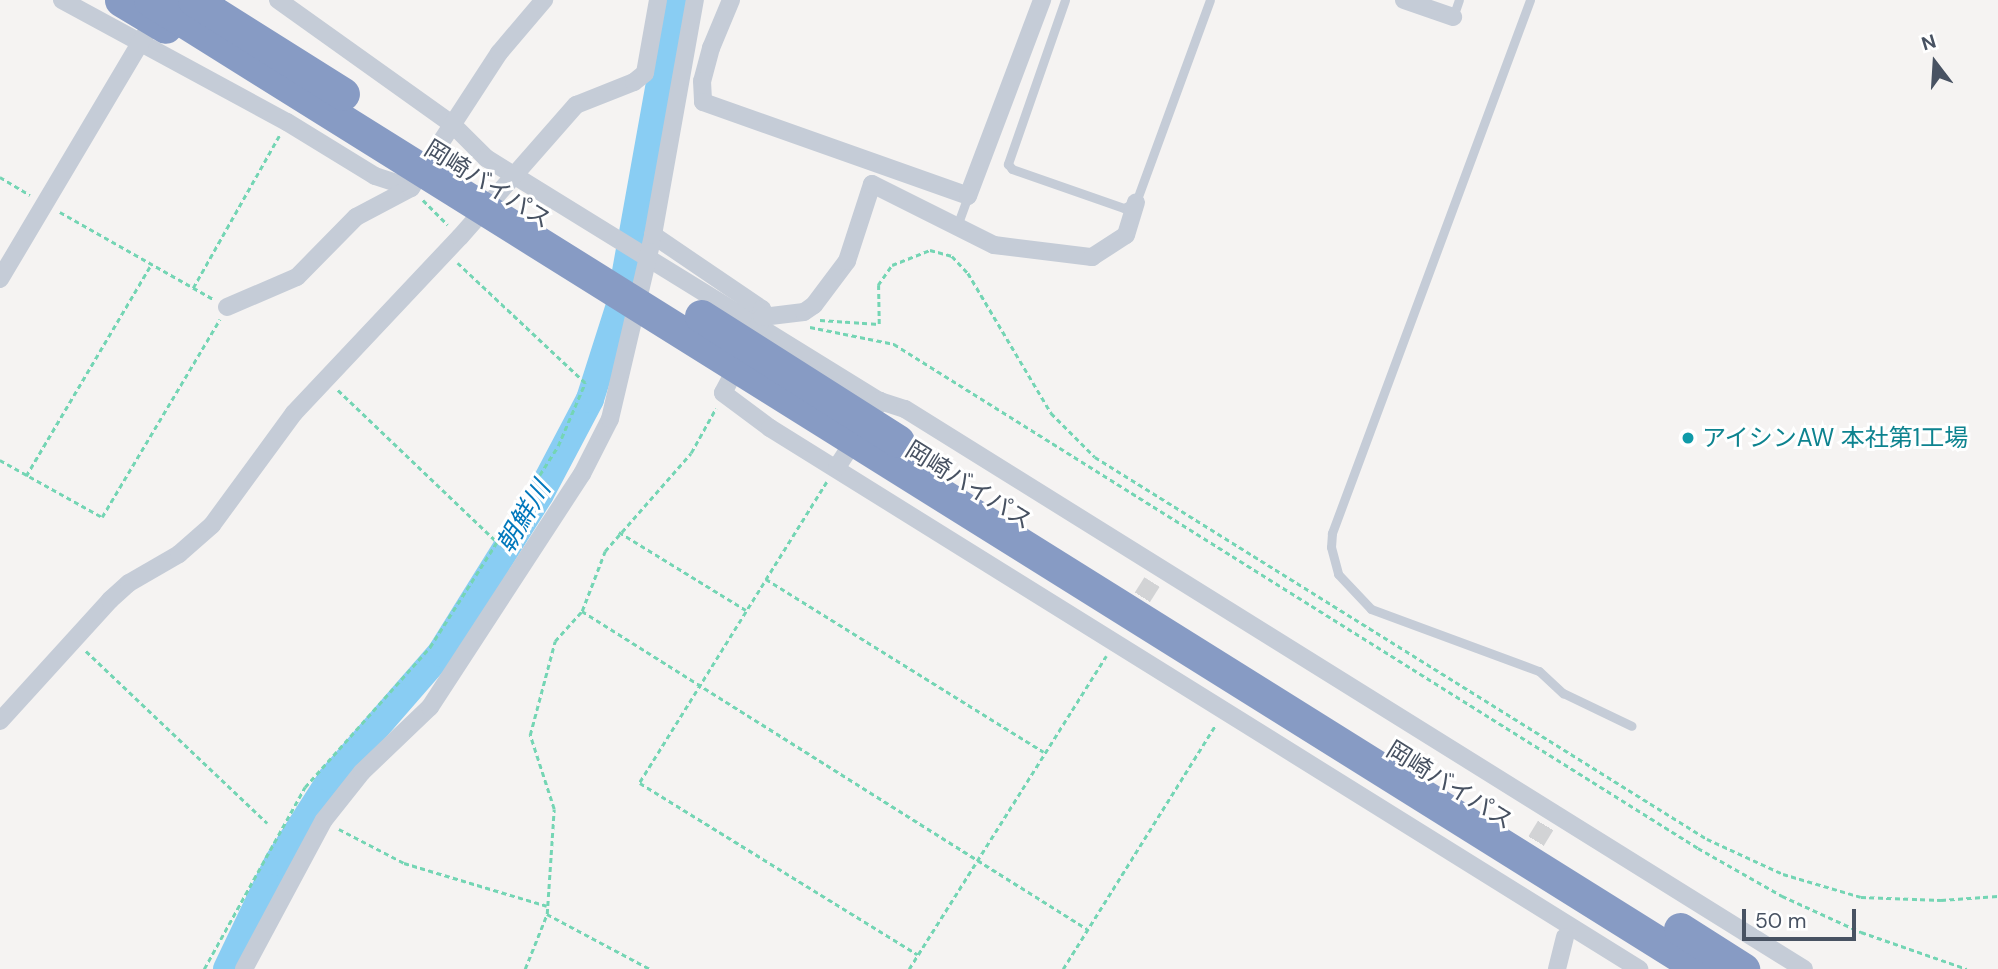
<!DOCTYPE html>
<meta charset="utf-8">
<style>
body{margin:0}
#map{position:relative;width:1998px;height:969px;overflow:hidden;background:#f5f3f2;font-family:"DM Sans","Noto Sans JP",sans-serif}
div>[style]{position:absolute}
.river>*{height:28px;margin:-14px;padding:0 14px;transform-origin:14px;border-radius:14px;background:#89cdf3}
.street-tunnel>*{height:18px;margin-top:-9px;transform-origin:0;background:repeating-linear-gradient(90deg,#d2d3d5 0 18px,transparent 0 27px)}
.path>*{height:2.5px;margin-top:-1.25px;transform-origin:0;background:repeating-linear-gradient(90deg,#74d5b4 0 5px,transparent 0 8.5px)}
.lane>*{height:9px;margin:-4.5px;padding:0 4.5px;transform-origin:4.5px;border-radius:4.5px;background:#c5ccd7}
.street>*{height:18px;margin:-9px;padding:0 9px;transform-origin:9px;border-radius:9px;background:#c5ccd7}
.highway>*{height:33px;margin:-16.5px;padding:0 16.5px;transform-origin:16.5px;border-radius:16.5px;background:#879bc4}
.dots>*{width:19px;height:19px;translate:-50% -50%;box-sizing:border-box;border:4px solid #fff;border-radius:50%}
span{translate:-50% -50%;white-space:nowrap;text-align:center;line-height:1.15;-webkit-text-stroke:6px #fff;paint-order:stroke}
.street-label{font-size:24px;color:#485262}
.culture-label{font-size:24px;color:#0d838f}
.left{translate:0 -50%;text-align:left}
.water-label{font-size:26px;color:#0178bc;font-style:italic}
.north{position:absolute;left:1900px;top:28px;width:70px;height:70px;-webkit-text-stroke:5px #fff;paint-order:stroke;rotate:343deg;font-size:19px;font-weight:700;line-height:28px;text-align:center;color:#485262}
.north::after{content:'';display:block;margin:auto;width:24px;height:32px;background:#485262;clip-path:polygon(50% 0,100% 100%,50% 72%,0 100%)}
.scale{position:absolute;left:1742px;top:909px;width:114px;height:32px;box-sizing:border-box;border:4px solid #485262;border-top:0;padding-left:9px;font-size:21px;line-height:24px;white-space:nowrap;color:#485262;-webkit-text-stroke:5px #fff;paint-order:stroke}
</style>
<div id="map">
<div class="river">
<i style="left:227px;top:969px;width:119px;rotate:-64.5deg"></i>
<i style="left:278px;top:862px;width:98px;rotate:-57.4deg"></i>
<i style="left:331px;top:779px;width:167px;rotate:-48.9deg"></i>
<i style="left:441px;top:653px;width:187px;rotate:-58.1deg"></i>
<i style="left:540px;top:494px;width:107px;rotate:-62.2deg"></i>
<i style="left:590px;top:399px;width:99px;rotate:-72.3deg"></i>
<i style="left:620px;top:305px;width:310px;rotate:-79.8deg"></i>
</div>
<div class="street-tunnel">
<i style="left:1128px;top:620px;width:45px;rotate:-57.7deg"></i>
<i style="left:1522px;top:864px;width:46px;rotate:-58.4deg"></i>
</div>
<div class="path">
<i style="left:0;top:177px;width:35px;rotate:31deg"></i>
<i style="left:423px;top:200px;width:35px;rotate:45deg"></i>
<i style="left:60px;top:212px;width:176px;rotate:29.6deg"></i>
<i style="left:193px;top:288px;width:175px;rotate:-60.5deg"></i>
<i style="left:820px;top:320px;width:59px;rotate:3.9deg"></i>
<i style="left:879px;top:324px;width:39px;rotate:-91deg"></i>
<i style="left:878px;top:285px;width:24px;rotate:-55deg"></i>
<i style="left:892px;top:265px;width:41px;rotate:-21.5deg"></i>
<i style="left:930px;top:250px;width:23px;rotate:15deg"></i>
<i style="left:952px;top:256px;width:23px;rotate:47deg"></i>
<i style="left:968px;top:273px;width:163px;rotate:59.3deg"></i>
<i style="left:1051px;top:413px;width:62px;rotate:45deg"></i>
<i style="left:1095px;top:457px;width:721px;rotate:31.97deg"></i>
<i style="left:1707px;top:839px;width:84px;rotate:24.7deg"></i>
<i style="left:1783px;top:874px;width:81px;rotate:16.4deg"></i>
<i style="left:1861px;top:897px;width:80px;rotate:2.1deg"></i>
<i style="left:1941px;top:900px;width:57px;rotate:-4deg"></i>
<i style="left:810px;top:327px;width:86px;rotate:11.4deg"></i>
<i style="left:894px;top:344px;width:949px;rotate:32.08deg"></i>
<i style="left:1698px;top:848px;width:97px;rotate:29.7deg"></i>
<i style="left:1782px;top:896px;width:87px;rotate:24.5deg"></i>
<i style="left:1861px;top:932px;width:112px;rotate:19.2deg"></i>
<i style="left:338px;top:390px;width:220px;rotate:43.7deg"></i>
<i style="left:0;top:460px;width:117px;rotate:29.2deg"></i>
<i style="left:102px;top:517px;width:230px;rotate:-59.2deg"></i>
<i style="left:26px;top:476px;width:245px;rotate:-59.4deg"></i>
<i style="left:827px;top:482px;width:354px;rotate:121.9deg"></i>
<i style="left:640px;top:783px;width:326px;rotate:31.7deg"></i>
<i style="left:619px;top:532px;width:149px;rotate:31.6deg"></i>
<i style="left:766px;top:579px;width:327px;rotate:31.9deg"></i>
<i style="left:582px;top:611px;width:597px;rotate:32.2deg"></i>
<i style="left:86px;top:651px;width:250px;rotate:43.5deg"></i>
<i style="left:339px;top:829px;width:73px;rotate:27.6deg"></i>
<i style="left:404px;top:863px;width:149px;rotate:16.7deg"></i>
<i style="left:547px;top:914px;width:117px;rotate:28.1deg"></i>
<i style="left:204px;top:969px;width:208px;rotate:-61deg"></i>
<i style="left:305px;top:787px;width:188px;rotate:-48.2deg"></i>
<i style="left:430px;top:647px;width:238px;rotate:-57.5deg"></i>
<i style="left:558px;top:446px;width:69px;rotate:-66.8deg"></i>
<i style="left:585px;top:383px;width:175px;rotate:-136.8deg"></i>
<i style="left:525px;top:969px;width:59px;rotate:-68.2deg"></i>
<i style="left:547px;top:914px;width:105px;rotate:-86.2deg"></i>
<i style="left:554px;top:809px;width:78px;rotate:-108deg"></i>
<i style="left:530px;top:735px;width:97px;rotate:-75.1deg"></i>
<i style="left:555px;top:641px;width:40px;rotate:-48deg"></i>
<i style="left:582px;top:611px;width:64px;rotate:-69deg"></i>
<i style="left:605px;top:551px;width:130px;rotate:-48.7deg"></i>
<i style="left:691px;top:453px;width:51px;rotate:-60.9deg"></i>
<i style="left:909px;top:969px;width:370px;rotate:-57.8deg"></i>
<i style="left:1063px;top:969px;width:287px;rotate:-58deg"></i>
</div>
<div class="lane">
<i style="left:1065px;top:0;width:174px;rotate:109.2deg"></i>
<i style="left:1008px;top:164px;width:6px;rotate:51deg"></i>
<i style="left:1012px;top:169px;width:119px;rotate:19.2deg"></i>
<i style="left:1124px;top:208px;width:13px;rotate:-27deg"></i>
<i style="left:1136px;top:202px;width:215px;rotate:-69.9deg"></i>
<i style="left:1530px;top:0;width:569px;rotate:110.38deg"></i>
<i style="left:1332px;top:533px;width:14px;rotate:94deg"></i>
<i style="left:1331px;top:547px;width:28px;rotate:75deg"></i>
<i style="left:1338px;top:574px;width:48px;rotate:46.7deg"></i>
<i style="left:1371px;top:609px;width:179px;rotate:20.3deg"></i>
<i style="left:1539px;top:671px;width:33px;rotate:43deg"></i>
<i style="left:1563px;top:693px;width:76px;rotate:25.6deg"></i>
<i style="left:1453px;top:17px;width:18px;rotate:-71deg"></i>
<i style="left:957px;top:226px;width:32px;rotate:-70deg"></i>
</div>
<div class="street">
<i style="left:62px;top:0;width:256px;rotate:28.5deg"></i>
<i style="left:287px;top:122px;width:103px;rotate:31.5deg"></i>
<i style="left:375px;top:176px;width:38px;rotate:18deg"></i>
<i style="left:278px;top:0;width:215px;rotate:35.5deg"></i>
<i style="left:453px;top:125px;width:47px;rotate:45deg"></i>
<i style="left:486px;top:158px;width:463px;rotate:31.7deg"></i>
<i style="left:731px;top:0;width:52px;rotate:112.6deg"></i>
<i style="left:711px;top:48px;width:34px;rotate:105deg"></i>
<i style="left:702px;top:81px;width:21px;rotate:87deg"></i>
<i style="left:703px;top:102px;width:281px;rotate:19.5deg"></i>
<i style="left:968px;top:196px;width:210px;rotate:-69.3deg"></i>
<i style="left:1404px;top:0;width:52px;rotate:19.1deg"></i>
<i style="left:653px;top:235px;width:132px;rotate:34.2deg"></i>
<i style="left:762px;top:309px;width:14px;rotate:98deg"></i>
<i style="left:760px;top:323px;width:79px;rotate:117.9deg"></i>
<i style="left:723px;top:393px;width:59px;rotate:36.7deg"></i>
<i style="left:770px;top:428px;width:1024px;rotate:31.9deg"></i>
<i style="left:0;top:279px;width:286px;rotate:-59.3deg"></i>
<i style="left:227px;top:307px;width:76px;rotate:-23.2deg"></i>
<i style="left:297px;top:277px;width:84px;rotate:-45.5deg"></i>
<i style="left:356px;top:217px;width:62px;rotate:-27.8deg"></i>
<i style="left:411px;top:188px;width:161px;rotate:-56.9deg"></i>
<i style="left:499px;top:53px;width:70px;rotate:-49.7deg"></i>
<i style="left:762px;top:317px;width:42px;rotate:-6.8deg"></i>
<i style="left:804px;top:312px;width:12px;rotate:-35deg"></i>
<i style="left:814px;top:305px;width:55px;rotate:-53.1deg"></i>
<i style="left:847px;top:261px;width:81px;rotate:-72deg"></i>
<i style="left:872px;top:184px;width:136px;rotate:26.6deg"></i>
<i style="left:994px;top:245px;width:99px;rotate:7deg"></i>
<i style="left:1092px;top:257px;width:40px;rotate:-32.9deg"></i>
<i style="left:1126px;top:235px;width:34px;rotate:-73deg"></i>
<i style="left:837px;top:467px;width:79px;rotate:-56.9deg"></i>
<i style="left:880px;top:401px;width:26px;rotate:18deg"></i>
<i style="left:905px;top:409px;width:1059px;rotate:31.92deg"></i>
<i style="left:0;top:721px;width:164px;rotate:-47.7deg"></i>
<i style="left:110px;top:600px;width:25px;rotate:-42deg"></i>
<i style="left:129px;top:583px;width:58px;rotate:-30.1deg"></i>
<i style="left:179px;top:554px;width:44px;rotate:-41.3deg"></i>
<i style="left:212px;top:525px;width:139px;rotate:-53.8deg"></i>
<i style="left:294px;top:413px;width:242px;rotate:-46.7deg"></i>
<i style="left:460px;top:237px;width:176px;rotate:-48.7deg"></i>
<i style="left:576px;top:105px;width:62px;rotate:-21.6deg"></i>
<i style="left:634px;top:82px;width:14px;rotate:-39deg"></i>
<i style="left:645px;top:73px;width:74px;rotate:-79.9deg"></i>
<i style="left:244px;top:969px;width:169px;rotate:-61.8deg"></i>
<i style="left:324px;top:820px;width:61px;rotate:-51.6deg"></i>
<i style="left:362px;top:772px;width:94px;rotate:-43.7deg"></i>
<i style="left:430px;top:707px;width:278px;rotate:-56.9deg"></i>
<i style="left:582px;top:474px;width:62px;rotate:-63deg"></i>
<i style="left:610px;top:419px;width:189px;rotate:-76.8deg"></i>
<i style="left:653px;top:235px;width:239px;rotate:-79.9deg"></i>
<i style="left:1557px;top:969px;width:33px;rotate:-76deg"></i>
</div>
<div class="highway">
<i style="left:121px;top:0;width:52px;rotate:31deg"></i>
<i style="left:150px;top:0;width:1829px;rotate:32deg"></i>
<i style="left:194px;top:0;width:176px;rotate:32.2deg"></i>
<i style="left:701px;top:316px;width:233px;rotate:32.4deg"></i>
<i style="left:1680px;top:929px;width:75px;rotate:32.4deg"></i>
</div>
<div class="dots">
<i style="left:1688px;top:438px;background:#0f9aa8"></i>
</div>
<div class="street-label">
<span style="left:488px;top:184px;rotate:32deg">岡崎バイパス</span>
<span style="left:969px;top:485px;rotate:32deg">岡崎バイパス</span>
<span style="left:1450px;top:785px;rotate:32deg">岡崎バイパス</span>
</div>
<div class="culture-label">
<span class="left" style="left:1702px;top:438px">アイシンAW 本社第1工場</span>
</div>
<div class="water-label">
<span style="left:524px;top:517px;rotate:-59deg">朝鮮川</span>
</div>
<div class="north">N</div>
<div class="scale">50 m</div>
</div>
